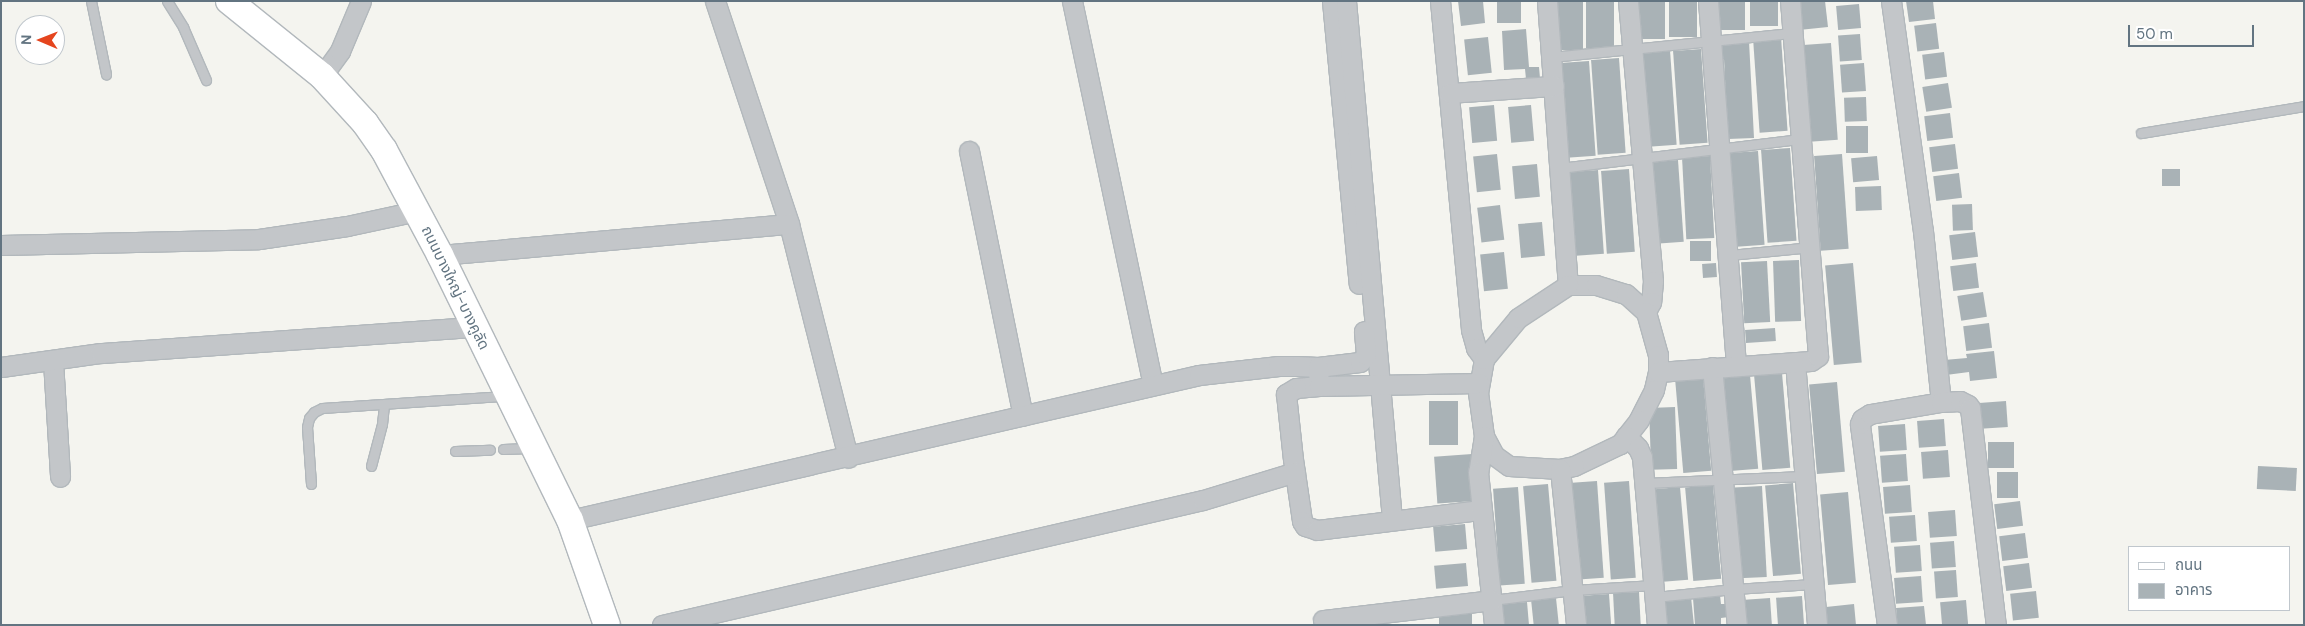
<!DOCTYPE html>
<meta charset="utf-8">
<style>
body{margin:0}
#map{position:relative;width:2305px;height:626px;overflow:hidden;background:#f4f4ef;font-family:"DM Sans","Noto Sans Thai",sans-serif}
div>[style]{position:absolute}
.building>*{inset:0;background:#a9b2b6;transform-origin:0 0}
.roads{filter:drop-shadow(1px 0 #b2b8bc) drop-shadow(-1px 0 #b2b8bc) drop-shadow(0 1px #b2b8bc) drop-shadow(0 -1px #b2b8bc)}
.lane>*{height:9px;margin:-4.5px;padding:0 4.5px;transform-origin:4.5px;border-radius:4.5px;background:#c3c6c9}
.street>*{height:19px;margin:-9.5px;padding:0 9.5px;transform-origin:9.5px;border-radius:9.5px;background:#c3c6c9}
.secondary>*{height:26px;margin:-13px;padding:0 13px;transform-origin:13px;border-radius:13px;background:#fff}
span{translate:-50% -50%;white-space:nowrap;text-align:center;line-height:1.15;-webkit-text-stroke:5px #fff;paint-order:stroke}
.street-label{font-size:15px;color:#627481}
.frame{position:absolute;inset:0;border:2px solid #627481;pointer-events:none}
.legend{position:absolute;left:2128px;top:546px;width:162px;height:65px;box-sizing:border-box;background:#fff;border:1px solid #c0c7cd;margin:0;padding:6px 9px;list-style:none;font-size:15px;color:#627481}
.legend li{display:flex;align-items:center;gap:10px;height:25px}
.legend b{width:25px;border:1px solid #c0c7cd}
.north{position:absolute;left:15px;top:15px;width:50px;height:50px;box-sizing:border-box;background:#fff;border:1px solid #c0c7cd;border-radius:50%;rotate:271deg;font-size:14px;font-weight:700;line-height:20px;text-align:center;color:#627481}
.north::after{content:'';display:block;margin:auto;width:18px;height:22px;background:#e5451e;clip-path:polygon(50% 0,100% 100%,50% 72%,0 100%)}
.scale{position:absolute;left:2128px;top:25px;width:126px;height:22px;box-sizing:border-box;border:2px solid #627481;border-top:0;padding-left:6px;font-size:15px;line-height:18px;white-space:nowrap;color:#627481;-webkit-text-stroke:4px #fff;paint-order:stroke}
</style>
<div id="map">
<div class="building">
<i style="clip-path:polygon(1458px 1px,1483px 1px,1485px 23px,1461px 26px)"></i>
<i style="left:1497px;top:1px;width:24px;height:22px"></i>
<i style="left:1554px;top:1px;width:29px;height:49px"></i>
<i style="left:1586px;top:1px;width:28px;height:47px"></i>
<i style="left:1637px;top:1px;width:28px;height:38px"></i>
<i style="left:1669px;top:1px;width:28px;height:36px"></i>
<i style="left:1716px;top:1px;width:29px;height:29px"></i>
<i style="left:1750px;top:1px;width:28px;height:25px"></i>
<i style="clip-path:polygon(1797px 1px,1825px 1px,1828px 27px,1799px 30px)"></i>
<i style="clip-path:polygon(1906px 1px,1933px 1px,1935px 19px,1909px 22px)"></i>
<i style="left:1859px;top:4px;width:24px;height:23px;rotate:85deg"></i>
<i style="left:1936px;top:23px;width:26px;height:22px;rotate:83deg"></i>
<i style="clip-path:polygon(1526px 29px,1529px 67px,1539px 67px,1540px 78px,1526px 79px,1525px 69px,1504px 70px,1502px 31px)"></i>
<i style="left:1860px;top:34px;width:26px;height:22px;rotate:86deg"></i>
<i style="left:1488px;top:37px;width:36px;height:24px;rotate:84deg"></i>
<i style="left:1781px;top:37px;width:94px;height:28px;rotate:86deg"></i>
<i style="clip-path:polygon(1749px 41px,1754px 138px,1728px 139px,1724px 59px,1717px 60px,1715px 43px)"></i>
<i style="left:1831px;top:43px;width:97px;height:28px;rotate:86deg"></i>
<i style="left:1701px;top:49px;width:94px;height:28px;rotate:86deg"></i>
<i style="left:1670px;top:50px;width:95px;height:28px;rotate:86deg"></i>
<i style="left:1944px;top:52px;width:25px;height:22px;rotate:83deg"></i>
<i style="left:1619px;top:58px;width:95px;height:28px;rotate:86deg"></i>
<i style="left:1589px;top:61px;width:95px;height:29px;rotate:86deg"></i>
<i style="left:1864px;top:63px;width:28px;height:24px;rotate:86deg"></i>
<i style="left:1948px;top:83px;width:25px;height:26px;rotate:81deg"></i>
<i style="left:1866px;top:97px;width:24px;height:22px;rotate:88deg"></i>
<i style="left:1494px;top:105px;width:36px;height:25px;rotate:85deg"></i>
<i style="left:1531px;top:105px;width:36px;height:23px;rotate:85deg"></i>
<i style="left:1950px;top:113px;width:25px;height:26px;rotate:83deg"></i>
<i style="left:1846px;top:126px;width:22px;height:27px"></i>
<i style="left:1955px;top:144px;width:25px;height:26px;rotate:83deg"></i>
<i style="left:1790px;top:148px;width:93px;height:29px;rotate:86deg"></i>
<i style="left:1758px;top:151px;width:94px;height:28px;rotate:86deg"></i>
<i style="left:1497px;top:154px;width:36px;height:24px;rotate:84deg"></i>
<i style="left:1842px;top:154px;width:95px;height:28px;rotate:86deg"></i>
<i style="left:1710px;top:156px;width:82px;height:28px;rotate:87deg"></i>
<i style="left:1877px;top:156px;width:24px;height:26px;rotate:85deg"></i>
<i style="left:1678px;top:160px;width:82px;height:28px;rotate:86deg"></i>
<i style="left:1537px;top:164px;width:33px;height:25px;rotate:85deg"></i>
<i style="left:1629px;top:169px;width:83px;height:28px;rotate:86deg"></i>
<i style="left:2162px;top:169px;width:18px;height:17px"></i>
<i style="left:1598px;top:170px;width:84px;height:28px;rotate:86deg"></i>
<i style="left:1959px;top:173px;width:25px;height:26px;rotate:83deg"></i>
<i style="left:1881px;top:186px;width:24px;height:26px;rotate:88deg"></i>
<i style="left:1972px;top:204px;width:26px;height:20px;rotate:88deg"></i>
<i style="left:1500px;top:205px;width:35px;height:23px;rotate:83deg"></i>
<i style="left:1542px;top:222px;width:34px;height:24px;rotate:85deg"></i>
<i style="left:1975px;top:232px;width:25px;height:26px;rotate:83deg"></i>
<i style="left:1711px;top:241px;width:20px;height:21px;rotate:90deg"></i>
<i style="left:1504px;top:252px;width:37px;height:24px;rotate:84deg"></i>
<i style="left:1799px;top:260px;width:61px;height:26px;rotate:88deg"></i>
<i style="left:1767px;top:261px;width:61px;height:26px;rotate:87deg"></i>
<i style="left:1716px;top:263px;width:14px;height:14px;rotate:86deg"></i>
<i style="left:1853px;top:263px;width:100px;height:28px;rotate:85deg"></i>
<i style="left:1976px;top:263px;width:25px;height:26px;rotate:83deg"></i>
<i style="left:1983px;top:292px;width:25px;height:26px;rotate:81deg"></i>
<i style="left:1989px;top:323px;width:25px;height:26px;rotate:83deg"></i>
<i style="left:1775px;top:328px;width:13px;height:30px;rotate:86deg"></i>
<i style="clip-path:polygon(1994px 351px,1997px 378px,1970px 381px,1969px 372px,1946px 375px,1944px 360px,1967px 358px,1966px 354px)"></i>
<i style="left:1782px;top:373px;width:95px;height:28px;rotate:85deg"></i>
<i style="left:1750px;top:375px;width:94px;height:28px;rotate:85deg"></i>
<i style="left:1703px;top:377px;width:94px;height:28px;rotate:85deg"></i>
<i style="left:1837px;top:382px;width:90px;height:28px;rotate:85deg"></i>
<i style="left:1429px;top:401px;width:29px;height:44px"></i>
<i style="left:2006px;top:401px;width:26px;height:27px;rotate:86deg"></i>
<i style="left:1675px;top:407px;width:62px;height:26px;rotate:88deg"></i>
<i style="left:1944px;top:419px;width:27px;height:27px;rotate:86deg"></i>
<i style="left:1905px;top:424px;width:26px;height:27px;rotate:86deg"></i>
<i style="left:2014px;top:442px;width:26px;height:26px;rotate:90deg"></i>
<i style="left:1948px;top:450px;width:27px;height:27px;rotate:86deg"></i>
<i style="left:1472px;top:454px;width:47px;height:38px;rotate:86deg"></i>
<i style="left:1906px;top:454px;width:27px;height:26px;rotate:86deg"></i>
<i style="left:2258px;top:466px;width:39px;height:23px;rotate:3deg"></i>
<i style="left:1997px;top:472px;width:21px;height:26px"></i>
<i style="left:1597px;top:481px;width:97px;height:25px;rotate:86deg"></i>
<i style="left:1629px;top:481px;width:97px;height:25px;rotate:86deg"></i>
<i style="left:1793px;top:483px;width:91px;height:28px;rotate:85deg"></i>
<i style="left:1548px;top:484px;width:97px;height:25px;rotate:85deg"></i>
<i style="left:1713px;top:485px;width:94px;height:28px;rotate:85deg"></i>
<i style="left:1910px;top:485px;width:27px;height:27px;rotate:86deg"></i>
<i style="left:1762px;top:486px;width:91px;height:28px;rotate:87deg"></i>
<i style="left:1518px;top:487px;width:97px;height:25px;rotate:86deg"></i>
<i style="left:1680px;top:487px;width:93px;height:28px;rotate:85deg"></i>
<i style="left:1848px;top:492px;width:91px;height:28px;rotate:85deg"></i>
<i style="left:2020px;top:501px;width:25px;height:26px;rotate:83deg"></i>
<i style="left:1955px;top:510px;width:26px;height:27px;rotate:86deg"></i>
<i style="left:1915px;top:515px;width:26px;height:26px;rotate:86deg"></i>
<i style="left:1465px;top:524px;width:25px;height:32px;rotate:85deg"></i>
<i style="left:2025px;top:533px;width:25px;height:26px;rotate:83deg"></i>
<i style="left:1954px;top:541px;width:26px;height:24px;rotate:86deg"></i>
<i style="left:1920px;top:545px;width:26px;height:26px;rotate:86deg"></i>
<i style="left:1466px;top:563px;width:23px;height:32px;rotate:85deg"></i>
<i style="left:2029px;top:563px;width:25px;height:26px;rotate:83deg"></i>
<i style="left:1956px;top:570px;width:27px;height:22px;rotate:86deg"></i>
<i style="left:1921px;top:576px;width:26px;height:27px;rotate:86deg"></i>
<i style="left:2036px;top:591px;width:27px;height:26px;rotate:84deg"></i>
<i style="left:1639px;top:592px;width:33px;height:26px;rotate:87deg"></i>
<i style="left:1609px;top:594px;width:31px;height:26px;rotate:86deg"></i>
<i style="clip-path:polygon(1720px 595px,1721px 604px,1728px 604px,1729px 617px,1721px 618px,1721px 625px,1695px 625px,1693px 598px)"></i>
<i style="left:1802px;top:596px;width:29px;height:26px;rotate:86deg"></i>
<i style="left:1691px;top:597px;width:28px;height:28px;rotate:84deg"></i>
<i style="left:1556px;top:598px;width:27px;height:25px;rotate:84deg"></i>
<i style="left:1770px;top:598px;width:27px;height:25px;rotate:86deg"></i>
<i style="left:1966px;top:600px;width:25px;height:26px;rotate:85deg"></i>
<i style="left:1527px;top:602px;width:23px;height:25px;rotate:85deg"></i>
<i style="clip-path:polygon(1854px 604px,1856px 625px,1827px 625px,1826px 607px)"></i>
<i style="clip-path:polygon(1924px 606px,1926px 625px,1890px 625px,1889px 618px,1897px 618px,1896px 608px)"></i>
<i style="left:1439px;top:614px;width:33px;height:11px"></i>
</div>
<div class="roads">
<div class="lane">
<i style="left:91px;top:1px;width:75px;rotate:78.4deg"></i>
<i style="left:167px;top:1px;width:31px;rotate:58deg"></i>
<i style="left:183px;top:27px;width:58px;rotate:66.5deg"></i>
<i style="left:1551px;top:57px;width:242px;rotate:-5.7deg"></i>
<i style="left:2141px;top:133px;width:165px;rotate:-9.4deg"></i>
<i style="left:1560px;top:168px;width:242px;rotate:-6.9deg"></i>
<i style="left:1729px;top:255px;width:81px;rotate:-5.6deg"></i>
<i style="left:503px;top:449px;width:27px;rotate:-2deg"></i>
<i style="left:455px;top:451px;width:35px;rotate:-2deg"></i>
<i style="left:371px;top:466px;width:43px;rotate:-75.3deg"></i>
<i style="left:382px;top:424px;width:20px;rotate:-84deg"></i>
<i style="left:1644px;top:483px;width:160px;rotate:-2.5deg"></i>
<i style="left:311px;top:484px;width:57px;rotate:-94deg"></i>
<i style="left:307px;top:427px;width:9px;rotate:-77deg"></i>
<i style="left:309px;top:418px;width:8px;rotate:-50deg"></i>
<i style="left:314px;top:412px;width:9px;rotate:-27deg"></i>
<i style="left:322px;top:408px;width:183px;rotate:-3.8deg"></i>
<i style="left:1655px;top:597px;width:79px;rotate:-5.8deg"></i>
<i style="left:1734px;top:589px;width:79px;rotate:-3.6deg"></i>
<i style="left:1492px;top:600px;width:82px;rotate:-7deg"></i>
<i style="left:1573px;top:590px;width:81px;rotate:-3.5deg"></i>
</div>
<div class="street">
<i style="left:715px;top:1px;width:235px;rotate:71.6deg"></i>
<i style="left:789px;top:224px;width:241px;rotate:75.8deg"></i>
<i style="left:1072px;top:1px;width:392px;rotate:78.1deg"></i>
<i style="left:1332px;top:1px;width:284px;rotate:84.6deg"></i>
<i style="left:1346px;top:1px;width:521px;rotate:84.93deg"></i>
<i style="left:1440px;top:1px;width:330px;rotate:84.6deg"></i>
<i style="left:1471px;top:330px;width:19px;rotate:74deg"></i>
<i style="left:1476px;top:348px;width:14px;rotate:54deg"></i>
<i style="left:1547px;top:1px;width:285px;rotate:85.8deg"></i>
<i style="left:1628px;top:1px;width:281px;rotate:84.9deg"></i>
<i style="left:1653px;top:281px;width:21px;rotate:95deg"></i>
<i style="left:1651px;top:302px;width:11px;rotate:117deg"></i>
<i style="left:1708px;top:1px;width:365px;rotate:85.6deg"></i>
<i style="left:1891px;top:1px;width:232px;rotate:82.1deg"></i>
<i style="left:1923px;top:231px;width:172px;rotate:84deg"></i>
<i style="left:322px;top:76px;width:31px;rotate:-54deg"></i>
<i style="left:340px;top:51px;width:54px;rotate:-67.2deg"></i>
<i style="left:1450px;top:93px;width:104px;rotate:-3.9deg"></i>
<i style="left:969px;top:151px;width:270px;rotate:78.5deg"></i>
<i style="left:1px;top:245px;width:258px;rotate:-1.3deg"></i>
<i style="left:259px;top:239px;width:89px;rotate:-8.4deg"></i>
<i style="left:347px;top:226px;width:72px;rotate:-12.1deg"></i>
<i style="left:440px;top:255px;width:350px;rotate:-5.1deg"></i>
<i style="left:1568px;top:285px;width:28px"></i>
<i style="left:1596px;top:285px;width:31px;rotate:17deg"></i>
<i style="left:1626px;top:294px;width:27px;rotate:42deg"></i>
<i style="left:1646px;top:312px;width:45px;rotate:74.4deg"></i>
<i style="left:1658px;top:355px;width:17px;rotate:90deg"></i>
<i style="left:1658px;top:372px;width:18px;rotate:103deg"></i>
<i style="left:1654px;top:390px;width:34px;rotate:117deg"></i>
<i style="left:1639px;top:420px;width:31px;rotate:128deg"></i>
<i style="left:1620px;top:444px;width:51px;rotate:154.4deg"></i>
<i style="left:1574px;top:466px;width:14px;rotate:168deg"></i>
<i style="left:1560px;top:469px;width:51px;rotate:-176.6deg"></i>
<i style="left:1509px;top:466px;width:19px;rotate:-144deg"></i>
<i style="left:1494px;top:455px;width:21px;rotate:-118deg"></i>
<i style="left:1484px;top:436px;width:43px;rotate:-97.9deg"></i>
<i style="left:1478px;top:393px;width:35px;rotate:-80deg"></i>
<i style="left:1484px;top:359px;width:53px;rotate:-50.3deg"></i>
<i style="left:1518px;top:318px;width:60px;rotate:-33.4deg"></i>
<i style="left:53px;top:361px;width:116px;rotate:86.5deg"></i>
<i style="left:1795px;top:362px;width:264px;rotate:85.2deg"></i>
<i style="left:1px;top:367px;width:101px;rotate:-8deg"></i>
<i style="left:101px;top:353px;width:373px;rotate:-4deg"></i>
<i style="left:1318px;top:367px;width:42px;rotate:-6.8deg"></i>
<i style="left:1360px;top:362px;width:9px;rotate:-49deg"></i>
<i style="left:1366px;top:355px;width:24px;rotate:-95deg"></i>
<i style="left:1712px;top:367px;width:259px;rotate:84.5deg"></i>
<i style="left:1658px;top:372px;width:153px;rotate:-4.1deg"></i>
<i style="left:1811px;top:361px;width:9px;rotate:-36deg"></i>
<i style="left:1818px;top:356px;width:356px;rotate:-94.5deg"></i>
<i style="left:1319px;top:386px;width:23px;rotate:175deg"></i>
<i style="left:1296px;top:388px;width:12px;rotate:149deg"></i>
<i style="left:1286px;top:394px;width:65px;rotate:83.9deg"></i>
<i style="left:1293px;top:459px;width:63px;rotate:81.7deg"></i>
<i style="left:1302px;top:521px;width:6px;rotate:59deg"></i>
<i style="left:1305px;top:526px;width:13px;rotate:18deg"></i>
<i style="left:1317px;top:530px;width:164px;rotate:-7deg"></i>
<i style="left:1484px;top:436px;width:36px;rotate:99deg"></i>
<i style="left:1478px;top:472px;width:154px;rotate:84deg"></i>
<i style="left:1626px;top:436px;width:17px;rotate:45deg"></i>
<i style="left:1638px;top:448px;width:10px;rotate:66deg"></i>
<i style="left:1642px;top:457px;width:169px;rotate:84.9deg"></i>
<i style="left:1560px;top:469px;width:157px;rotate:84.1deg"></i>
<i style="left:570px;top:520px;width:645px;rotate:-12.98deg"></i>
<i style="left:1199px;top:375px;width:80px;rotate:-6.5deg"></i>
<i style="left:1278px;top:366px;width:19px"></i>
<i style="left:1297px;top:366px;width:21px;rotate:3deg"></i>
<i style="left:1318px;top:367px;width:19px;rotate:87deg"></i>
<i style="left:1319px;top:386px;width:160px;rotate:-1.1deg"></i>
<i style="left:1323px;top:620px;width:170px;rotate:-6.7deg"></i>
<i style="left:662px;top:625px;width:555px;rotate:-13.01deg"></i>
<i style="left:1203px;top:500px;width:96px;rotate:-16.9deg"></i>
<i style="left:1887px;top:625px;width:203px;rotate:-97.7deg"></i>
<i style="left:1860px;top:424px;width:5px;rotate:-68deg"></i>
<i style="left:1862px;top:419px;width:9px;rotate:-32deg"></i>
<i style="left:1870px;top:414px;width:72px;rotate:-9.6deg"></i>
<i style="left:1941px;top:402px;width:19px;rotate:-3deg"></i>
<i style="left:1960px;top:401px;width:9px;rotate:27deg"></i>
<i style="left:1968px;top:405px;width:4px;rotate:56deg"></i>
<i style="left:1970px;top:408px;width:219px;rotate:83.2deg"></i>
</div>
<div class="secondary">
<i style="left:229px;top:1px;width:119px;rotate:38.9deg"></i>
<i style="left:322px;top:76px;width:64px;rotate:47.5deg"></i>
<i style="left:365px;top:123px;width:33px;rotate:55deg"></i>
<i style="left:384px;top:150px;width:119px;rotate:61.9deg"></i>
<i style="left:440px;top:255px;width:295px;rotate:63.9deg"></i>
<i style="left:570px;top:520px;width:111px;rotate:70.6deg"></i>
</div>
</div>
<div class="street-label">
<span style="left:455px;top:288px;rotate:64deg">ถนนบางใหญ่-บางคูลัด</span>
</div>
<div class="frame"></div>
<ul class="legend">
<li><b style="height:6px;background:#fff"></b>ถนน</li>
<li><b style="height:14px;background:#a9b2b6"></b>อาคาร</li>
</ul>
<div class="north">N</div>
<div class="scale">50 m</div>
</div>
